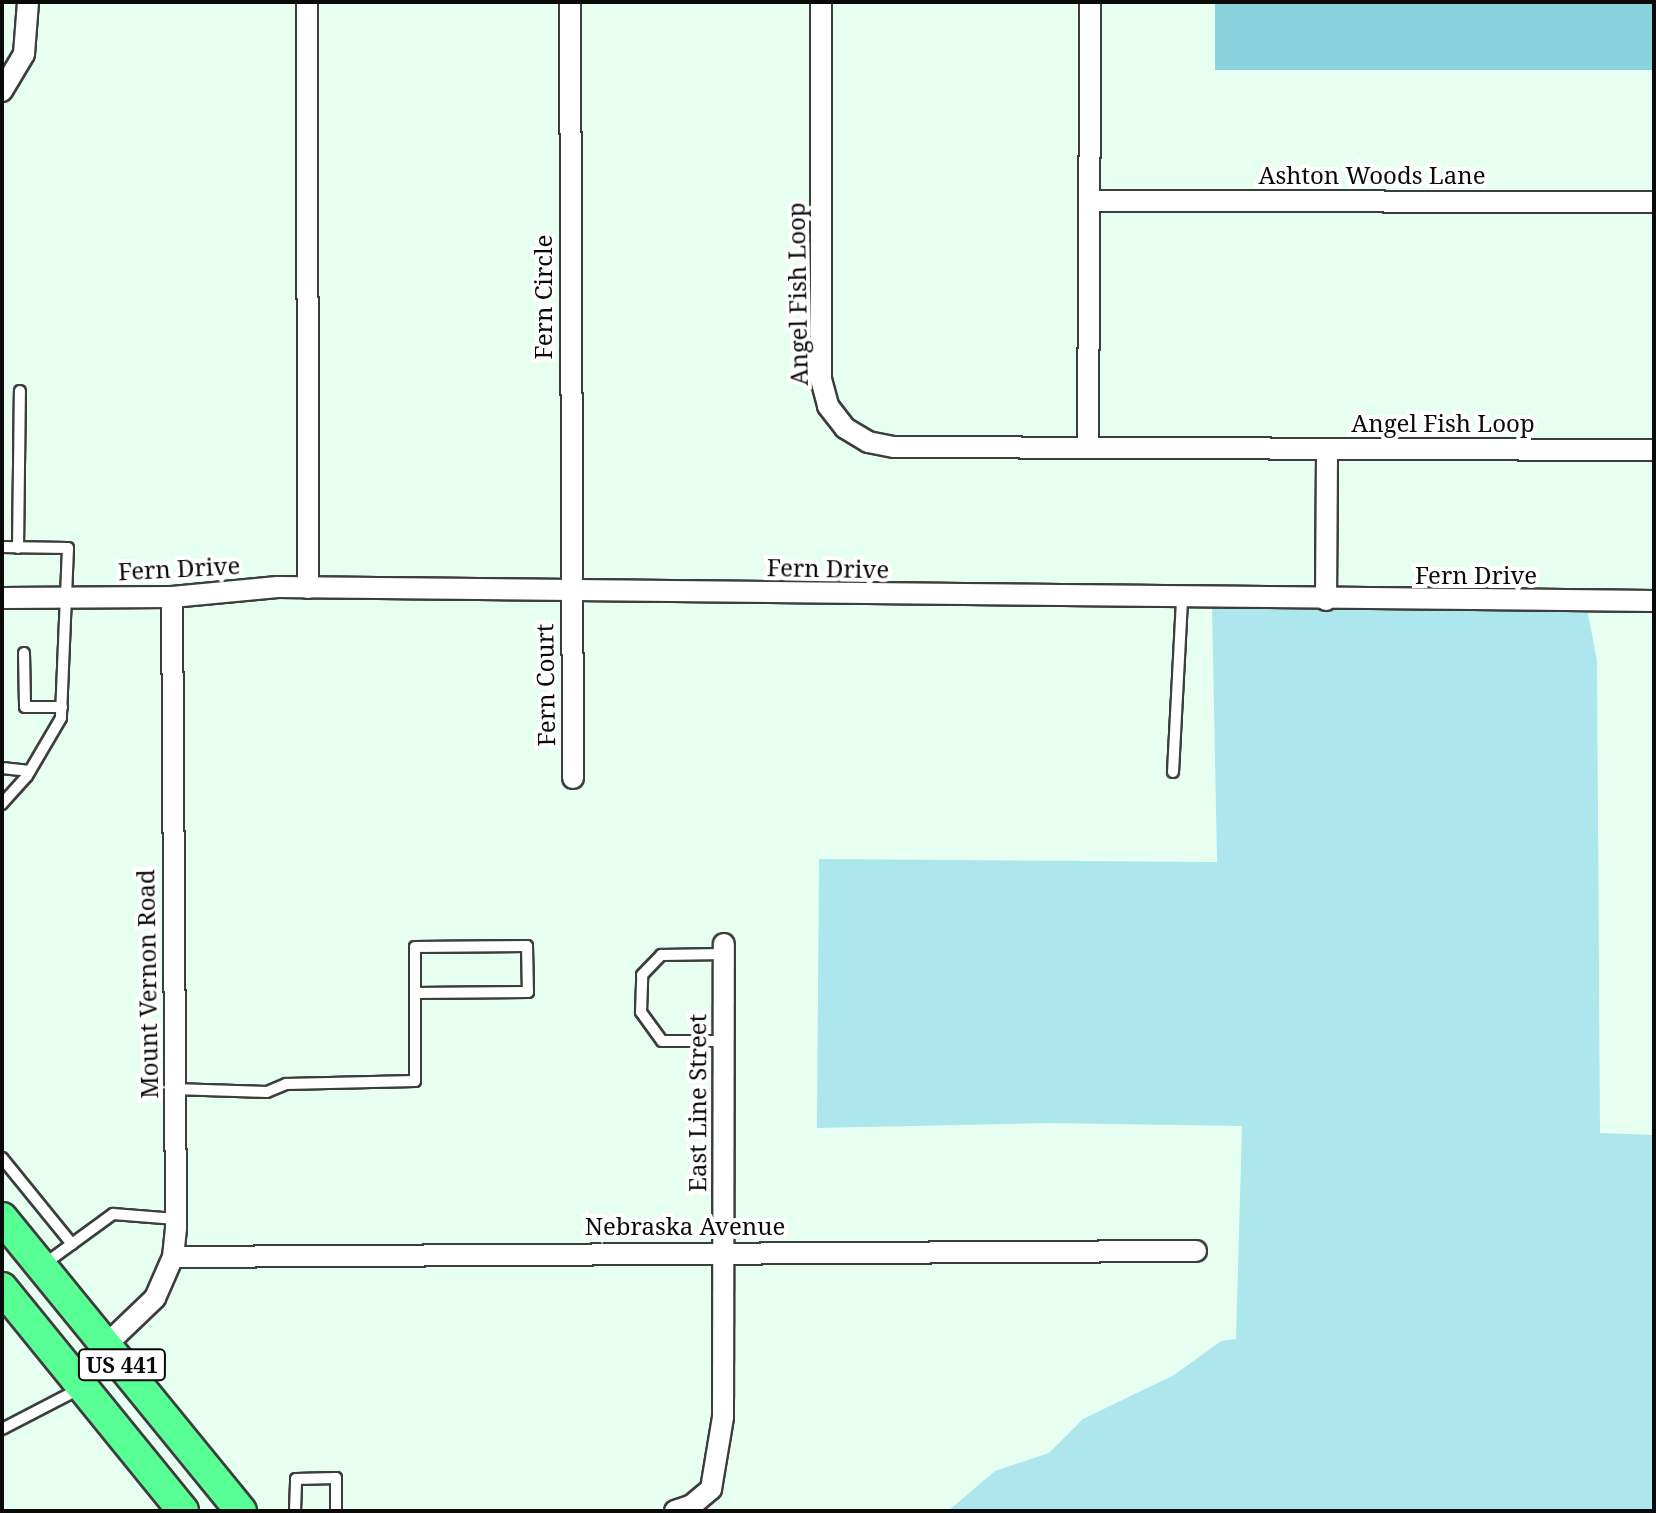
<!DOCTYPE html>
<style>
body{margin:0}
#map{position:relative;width:1656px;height:1513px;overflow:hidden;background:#e7fff1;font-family:"Noto Serif",serif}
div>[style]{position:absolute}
.green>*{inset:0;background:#ade7ed}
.forest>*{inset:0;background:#8bd2df;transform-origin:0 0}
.roads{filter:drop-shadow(2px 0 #3d3d3d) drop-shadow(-2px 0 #3d3d3d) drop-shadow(0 2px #3d3d3d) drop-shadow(0 -2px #3d3d3d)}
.lane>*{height:10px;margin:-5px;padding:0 5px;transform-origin:5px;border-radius:5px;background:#fff}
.street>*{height:20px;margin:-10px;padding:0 10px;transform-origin:10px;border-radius:10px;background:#fff}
.primary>*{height:30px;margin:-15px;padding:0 15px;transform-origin:15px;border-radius:15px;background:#57ff94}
span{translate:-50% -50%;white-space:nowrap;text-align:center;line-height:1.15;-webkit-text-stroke:8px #fff;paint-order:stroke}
.shield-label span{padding:2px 6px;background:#fff;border:2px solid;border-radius:6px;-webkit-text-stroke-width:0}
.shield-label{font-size:22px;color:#0a0a0a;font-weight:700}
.street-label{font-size:24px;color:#0a0a0a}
.frame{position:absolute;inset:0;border:4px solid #0a0a0a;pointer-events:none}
</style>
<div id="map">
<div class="green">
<i style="clip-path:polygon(1586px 603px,1597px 661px,1600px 1133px,1654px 1135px,1654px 1511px,948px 1511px,995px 1471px,1049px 1453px,1083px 1419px,1174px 1375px,1221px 1341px,1236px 1339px,1242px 1126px,1049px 1123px,817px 1128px,819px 859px,1217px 862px,1212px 605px)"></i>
</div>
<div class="forest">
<i style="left:1215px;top:2px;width:439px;height:68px"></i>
</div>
<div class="roads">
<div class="lane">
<i style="left:2px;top:547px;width:66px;rotate:0.9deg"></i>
<i style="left:68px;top:548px;width:170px;rotate:92.4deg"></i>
<i style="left:61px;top:718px;width:67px;rotate:120.4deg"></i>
<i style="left:27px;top:776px;width:38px;rotate:132deg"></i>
<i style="left:18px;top:548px;width:157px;rotate:-89.3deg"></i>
<i style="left:24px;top:653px;width:54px;rotate:88.9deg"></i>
<i style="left:25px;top:707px;width:37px"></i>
<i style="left:2px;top:768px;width:28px;rotate:6deg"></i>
<i style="left:1173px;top:772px;width:173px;rotate:-87deg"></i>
<i style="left:724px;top:1041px;width:62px;rotate:180deg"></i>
<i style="left:662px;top:1041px;width:36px;rotate:-126deg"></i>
<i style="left:641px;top:1012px;width:37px;rotate:-88deg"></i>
<i style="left:642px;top:975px;width:28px;rotate:-46deg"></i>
<i style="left:661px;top:955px;width:63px;rotate:-0.9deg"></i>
<i style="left:173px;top:1089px;width:94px;rotate:1.8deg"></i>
<i style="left:267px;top:1092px;width:21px;rotate:-23deg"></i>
<i style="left:286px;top:1084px;width:129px;rotate:-1.3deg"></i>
<i style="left:415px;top:1081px;width:134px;rotate:-90deg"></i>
<i style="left:415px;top:947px;width:112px;rotate:-0.5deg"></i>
<i style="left:527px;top:946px;width:46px;rotate:88.8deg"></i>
<i style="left:528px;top:992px;width:113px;rotate:179.5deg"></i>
<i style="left:2px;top:1158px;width:111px;rotate:50.9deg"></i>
<i style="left:43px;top:1265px;width:87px;rotate:-36.1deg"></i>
<i style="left:113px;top:1214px;width:63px;rotate:4.5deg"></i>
<i style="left:2px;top:1429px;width:89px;rotate:-27.4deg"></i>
<i style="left:295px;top:1511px;width:32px;rotate:-88deg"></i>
<i style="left:296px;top:1479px;width:40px;rotate:-1.4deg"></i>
<i style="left:336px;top:1478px;width:33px;rotate:90deg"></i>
</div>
<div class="street">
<i style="left:307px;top:2px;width:586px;rotate:89.9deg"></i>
<i style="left:570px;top:2px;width:776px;rotate:89.78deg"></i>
<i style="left:821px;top:2px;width:377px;rotate:90deg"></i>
<i style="left:821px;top:379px;width:28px;rotate:75deg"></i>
<i style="left:828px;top:406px;width:28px;rotate:52deg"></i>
<i style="left:845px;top:428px;width:27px;rotate:31deg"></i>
<i style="left:868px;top:442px;width:26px;rotate:11deg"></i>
<i style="left:894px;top:447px;width:760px;rotate:0.23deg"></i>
<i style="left:2px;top:91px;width:43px;rotate:-59.3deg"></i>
<i style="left:24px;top:54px;width:52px;rotate:-85.6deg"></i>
<i style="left:1089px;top:201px;width:565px;rotate:0.1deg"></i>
<i style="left:1088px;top:448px;width:446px;rotate:-89.7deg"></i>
<i style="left:2px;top:598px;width:170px;rotate:-0.3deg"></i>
<i style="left:172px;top:597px;width:106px;rotate:-5.4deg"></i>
<i style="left:278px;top:587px;width:1376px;rotate:0.58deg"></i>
<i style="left:1326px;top:600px;width:151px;rotate:-89.6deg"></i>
<i style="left:173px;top:1257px;width:1023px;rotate:-0.34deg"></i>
<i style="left:106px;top:1345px;width:68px;rotate:-43.8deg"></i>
<i style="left:155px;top:1298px;width:45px;rotate:-66.3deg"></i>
<i style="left:173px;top:1257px;width:29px;rotate:-84deg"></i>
<i style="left:176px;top:1228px;width:631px;rotate:-90.36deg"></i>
<i style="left:675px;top:1511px;width:18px;rotate:-19deg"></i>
<i style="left:692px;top:1505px;width:25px;rotate:-40deg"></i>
<i style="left:711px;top:1489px;width:73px;rotate:-80.5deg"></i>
<i style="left:723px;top:1417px;width:473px;rotate:-89.9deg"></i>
</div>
<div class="primary">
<i style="left:2px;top:1218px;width:378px;rotate:50.8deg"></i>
<i style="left:2px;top:1288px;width:287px;rotate:50.9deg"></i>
</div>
</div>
<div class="shield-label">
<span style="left:122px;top:1365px">US 441</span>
</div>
<div class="street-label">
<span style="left:1372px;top:175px">Ashton Woods Lane</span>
<span style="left:797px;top:294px;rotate:-91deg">Angel Fish Loop</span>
<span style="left:543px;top:297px;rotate:-90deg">Fern Circle</span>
<span style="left:1443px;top:423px">Angel Fish Loop</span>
<span style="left:179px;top:568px;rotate:-3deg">Fern Drive</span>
<span style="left:828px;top:568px;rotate:1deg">Fern Drive</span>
<span style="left:1476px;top:575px">Fern Drive</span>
<span style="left:545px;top:685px;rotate:-91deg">Fern Court</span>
<span style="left:147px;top:984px;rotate:-91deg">Mount Vernon Road</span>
<span style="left:697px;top:1103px;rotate:-90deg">East Line Street</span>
<span style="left:685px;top:1226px">Nebraska Avenue</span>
</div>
<div class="frame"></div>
</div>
